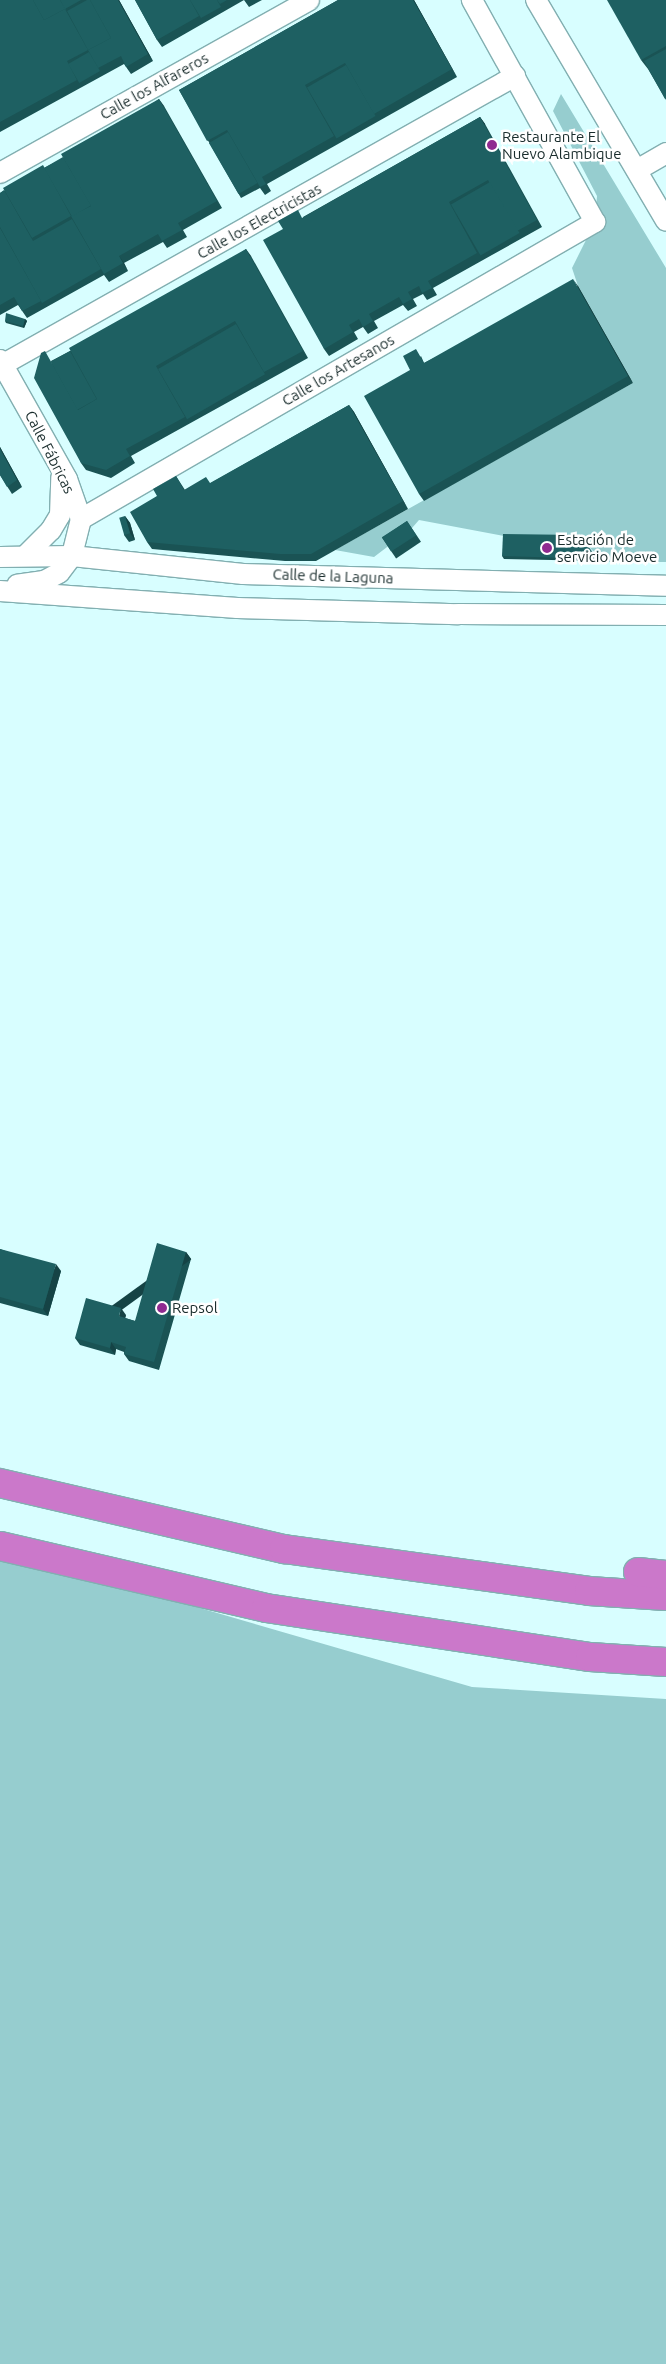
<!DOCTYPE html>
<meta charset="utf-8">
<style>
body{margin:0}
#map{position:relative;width:666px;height:2364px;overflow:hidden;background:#d8feff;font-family:Ubuntu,sans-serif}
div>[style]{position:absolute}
.green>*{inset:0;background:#96cdcf}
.roads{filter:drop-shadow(1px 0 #82afb1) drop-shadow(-1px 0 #82afb1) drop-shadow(0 1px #82afb1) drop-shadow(0 -1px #82afb1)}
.minor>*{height:20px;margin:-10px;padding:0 10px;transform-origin:10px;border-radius:10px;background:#fff}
.highway>*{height:28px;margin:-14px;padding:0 14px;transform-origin:14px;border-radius:14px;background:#cb78ca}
.wall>*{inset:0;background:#1a5354;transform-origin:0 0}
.shaded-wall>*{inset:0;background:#154345;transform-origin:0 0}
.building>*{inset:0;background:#1e6062;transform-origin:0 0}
.dots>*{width:14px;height:14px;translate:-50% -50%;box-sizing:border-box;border:2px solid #fff;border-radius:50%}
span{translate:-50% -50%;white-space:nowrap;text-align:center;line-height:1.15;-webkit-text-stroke:5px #fff;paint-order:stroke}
.street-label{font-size:15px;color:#192c2c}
.poi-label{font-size:15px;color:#192c2c}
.left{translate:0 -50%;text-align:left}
</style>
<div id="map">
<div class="green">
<i style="clip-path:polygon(561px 94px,666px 268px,666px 562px,604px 562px,582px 540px,504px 536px,419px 520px,412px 528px,374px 557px,335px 550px,633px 383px,578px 286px,572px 268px,595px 222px,597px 196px,553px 111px)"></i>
<i style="clip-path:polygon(0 1550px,472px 1687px,666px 1699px,666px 2364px,0 2364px)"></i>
</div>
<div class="roads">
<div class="minor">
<i style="left:536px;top:0;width:256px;rotate:59.5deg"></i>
<i style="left:637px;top:170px;width:34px;rotate:-30deg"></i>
<i style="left:0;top:173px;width:354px;rotate:-29.2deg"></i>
<i style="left:0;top:360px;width:137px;rotate:60.6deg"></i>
<i style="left:67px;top:479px;width:42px;rotate:70.7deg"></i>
<i style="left:81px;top:519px;width:38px;rotate:104deg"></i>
<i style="left:72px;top:556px;width:21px;rotate:127deg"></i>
<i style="left:59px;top:573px;width:17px;rotate:152deg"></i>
<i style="left:44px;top:581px;width:27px;rotate:172deg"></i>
<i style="left:2px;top:365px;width:589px;rotate:-29.39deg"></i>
<i style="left:81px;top:519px;width:594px;rotate:-30.02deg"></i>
<i style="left:595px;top:222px;width:254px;rotate:-119deg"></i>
<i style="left:26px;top:555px;width:35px;rotate:-45deg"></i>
<i style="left:51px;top:530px;width:17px;rotate:-59deg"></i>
<i style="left:60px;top:515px;width:38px;rotate:-88deg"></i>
<i style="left:0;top:557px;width:72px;rotate:-0.8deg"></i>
<i style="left:72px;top:556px;width:172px;rotate:6deg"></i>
<i style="left:243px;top:574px;width:423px;rotate:1.6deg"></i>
<i style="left:0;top:591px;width:238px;rotate:4.1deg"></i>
<i style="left:237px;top:608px;width:221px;rotate:1.6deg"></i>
<i style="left:458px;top:614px;width:208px;rotate:0.3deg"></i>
</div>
<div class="highway">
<i style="left:0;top:1483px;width:292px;rotate:13.1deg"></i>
<i style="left:284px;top:1549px;width:308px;rotate:7.8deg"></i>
<i style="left:589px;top:1591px;width:77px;rotate:3.7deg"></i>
<i style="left:0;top:1546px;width:273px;rotate:13.1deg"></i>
<i style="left:266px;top:1608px;width:328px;rotate:8.6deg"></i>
<i style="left:590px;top:1657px;width:76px;rotate:3.8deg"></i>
<i style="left:638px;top:1572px;width:28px;rotate:6deg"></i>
</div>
</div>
<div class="wall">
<i style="clip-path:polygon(0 0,119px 0,153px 61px,131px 74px,124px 64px,0 132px)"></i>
<i style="clip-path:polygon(135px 0,262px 0,249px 7px,244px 0,162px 47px,157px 40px)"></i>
<i style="clip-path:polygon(338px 0,414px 0,457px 77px,267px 184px,271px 191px,265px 195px,260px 188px,241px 198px,179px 90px)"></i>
<i style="clip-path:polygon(666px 0,666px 100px,648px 69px,641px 60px)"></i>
<i style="clip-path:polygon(164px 106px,222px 208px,183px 230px,187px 237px,167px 248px,163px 242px,124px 263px,128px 271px,109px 282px,104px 275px,27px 318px,18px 305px,0 315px,0 193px,44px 168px)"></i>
<i style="clip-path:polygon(480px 117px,485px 124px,542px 227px,433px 288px,437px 295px,427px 300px,423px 294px,413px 299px,417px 306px,408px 311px,403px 305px,374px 321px,378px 328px,368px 334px,363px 327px,354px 332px,358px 339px,329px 356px,324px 349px,303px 217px)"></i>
<i style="clip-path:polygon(251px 256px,308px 358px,131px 456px,135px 463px,111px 478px,86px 470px,81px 463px,51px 361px)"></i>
<i style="clip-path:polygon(578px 286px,633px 383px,424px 501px,419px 494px,410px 370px,421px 356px,424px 363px)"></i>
<i style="clip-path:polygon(25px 319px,27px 321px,24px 328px,6px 323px,5px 321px)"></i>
<i style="clip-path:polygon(349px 405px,354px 412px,408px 509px,316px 561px,285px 561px,152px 549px,147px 542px,157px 496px,176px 476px,185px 490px,211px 483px)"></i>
<i style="clip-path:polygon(0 447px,22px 487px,12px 494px,0 475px)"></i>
<i style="clip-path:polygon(125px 516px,130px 523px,135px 540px,129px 542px,124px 535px)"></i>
<i style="left:407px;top:521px;width:25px;height:30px;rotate:56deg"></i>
<i style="clip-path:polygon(579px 535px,599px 561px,504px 559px,502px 556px)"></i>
<i style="clip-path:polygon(0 1249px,61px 1271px,48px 1316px,0 1303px)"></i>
<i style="clip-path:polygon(186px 1252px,191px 1259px,159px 1370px,129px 1361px,124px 1354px,124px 1352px,116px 1349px,115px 1355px,80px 1345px,75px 1338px,126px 1315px,125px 1318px,135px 1321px)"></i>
</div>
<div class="shaded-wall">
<i style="clip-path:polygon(118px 0,119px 0,153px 61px,148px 54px)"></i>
<i style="clip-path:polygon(413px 0,414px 0,457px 77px,452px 69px)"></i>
<i style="left:159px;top:99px;width:9px;height:117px;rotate:54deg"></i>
<i style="left:480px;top:117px;width:9px;height:118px;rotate:54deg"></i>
<i style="left:246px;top:249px;width:9px;height:117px;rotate:54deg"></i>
<i style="clip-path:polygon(119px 256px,124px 263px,128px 271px,123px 263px)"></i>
<i style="clip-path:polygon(573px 279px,578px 286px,633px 383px,628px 376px)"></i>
<i style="clip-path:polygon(25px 319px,27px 321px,24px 328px,23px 326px)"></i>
<i style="clip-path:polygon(349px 405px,354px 412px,408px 509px,403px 501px)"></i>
<i style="clip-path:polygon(0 447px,22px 487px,17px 480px,0 449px)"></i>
<i style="clip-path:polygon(125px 516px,130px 523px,135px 540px,130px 533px)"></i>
<i style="left:186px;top:1252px;width:9px;height:115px;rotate:54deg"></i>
<i style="clip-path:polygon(56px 1264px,61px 1271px,48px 1316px,43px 1309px)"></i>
<i style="clip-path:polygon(121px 1308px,126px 1315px,124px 1323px,119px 1316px)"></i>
<i style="clip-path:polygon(111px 1342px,116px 1349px,115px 1355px,110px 1348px)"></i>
</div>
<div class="building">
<i style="clip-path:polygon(0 0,33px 0,44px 20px,65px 9px,88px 50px,111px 38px,90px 0,118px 0,148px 54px,126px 67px,121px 56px,98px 68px,88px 50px,67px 61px,77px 80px,0 122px)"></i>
<i style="clip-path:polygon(33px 0,60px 0,67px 11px,65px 9px,44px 20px)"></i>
<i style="clip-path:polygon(60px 0,81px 0,65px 9px)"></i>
<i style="clip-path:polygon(87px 0,90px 0,111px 38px,88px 50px,67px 11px)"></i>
<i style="clip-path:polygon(135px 0,190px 0,199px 16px,157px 40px)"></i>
<i style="clip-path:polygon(190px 0,217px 0,221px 7px,201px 18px)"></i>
<i style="clip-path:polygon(217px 0,227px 0,220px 4px)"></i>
<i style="clip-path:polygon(338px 0,413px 0,452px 69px,374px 114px,345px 63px,305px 85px,334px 136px,262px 177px,266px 184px,260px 187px,227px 130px,207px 141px,179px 90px)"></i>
<i style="clip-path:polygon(607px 0,666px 0,666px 46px,641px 60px)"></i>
<i style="clip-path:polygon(666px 49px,666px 98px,665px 99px,644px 61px)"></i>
<i style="left:89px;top:52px;width:22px;height:24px;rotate:60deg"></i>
<i style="left:346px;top:65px;width:59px;height:45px;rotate:60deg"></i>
<i style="clip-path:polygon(159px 99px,217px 201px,178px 223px,182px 230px,162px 241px,158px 234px,119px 256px,123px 263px,104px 274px,71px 216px,32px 238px,3px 188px,43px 165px,71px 216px,91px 206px,61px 154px)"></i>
<i style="clip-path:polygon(480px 117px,537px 220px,517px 231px,488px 180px,449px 202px,477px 253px,428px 281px,432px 288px,422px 293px,419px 286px,408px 292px,412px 299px,403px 304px,399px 297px,369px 314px,373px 321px,363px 327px,359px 319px,349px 325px,353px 332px,324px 349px,263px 240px,283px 229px,278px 221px,298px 210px,302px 218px)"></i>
<i style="left:228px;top:132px;width:59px;height:22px;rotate:60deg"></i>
<i style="left:63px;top:157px;width:56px;height:22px;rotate:60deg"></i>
<i style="left:490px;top:182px;width:59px;height:45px;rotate:60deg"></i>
<i style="clip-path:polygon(4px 190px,33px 241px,72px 219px,101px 269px,42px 303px,0 227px,0 193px)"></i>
<i style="clip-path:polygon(0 228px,41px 301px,22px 311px,14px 297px,0 305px)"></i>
<i style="clip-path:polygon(246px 249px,303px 351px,264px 372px,235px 321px,156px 366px,185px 417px,126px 449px,130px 456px,106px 470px,81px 463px,34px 378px,41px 353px,45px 351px,78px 410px,97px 399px,69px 348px)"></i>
<i style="clip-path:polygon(573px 279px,628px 376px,419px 494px,364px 396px,410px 370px,403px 356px,416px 349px,424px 363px)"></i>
<i style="clip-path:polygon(6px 313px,25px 319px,23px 326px,5px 321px)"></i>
<i style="left:236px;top:324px;width:58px;height:90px;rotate:60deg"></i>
<i style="left:70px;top:351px;width:55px;height:22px;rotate:61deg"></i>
<i style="clip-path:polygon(349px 405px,403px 501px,311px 554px,280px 554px,147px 542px,130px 512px,157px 496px,153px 489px,176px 476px,184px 490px,206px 477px,210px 483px)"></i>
<i style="clip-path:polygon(0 449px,17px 480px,7px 487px,0 475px)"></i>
<i style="left:125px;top:516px;width:18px;height:6px;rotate:74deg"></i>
<i style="left:407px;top:521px;width:17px;height:30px;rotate:57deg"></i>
<i style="clip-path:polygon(503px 534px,579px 535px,598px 559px,502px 556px)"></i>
<i style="clip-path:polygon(157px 1243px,186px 1252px,154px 1362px,124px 1354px,126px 1347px,111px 1342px,110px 1348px,75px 1338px,86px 1298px,121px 1308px,119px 1316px,135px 1321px)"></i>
<i style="clip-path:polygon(0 1249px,56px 1264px,43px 1309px,0 1297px)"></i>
</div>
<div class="dots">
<i style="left:492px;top:145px;background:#8f2a90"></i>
<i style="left:547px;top:548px;background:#8f2a90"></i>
<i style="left:162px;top:1308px;background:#8f2a90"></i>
</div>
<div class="street-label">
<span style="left:154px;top:86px;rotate:-29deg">Calle los Alfareros</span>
<span style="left:259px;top:221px;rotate:-29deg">Calle los Electricistas</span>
<span style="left:338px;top:370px;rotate:-30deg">Calle los Artesanos</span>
<span style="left:50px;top:452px;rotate:63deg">Calle Fábricas</span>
<span style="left:333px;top:576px;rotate:2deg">Calle de la Laguna</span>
</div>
<div class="poi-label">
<span class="left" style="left:502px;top:145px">Restaurante El<br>Nuevo Alambique</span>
<span class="left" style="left:557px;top:548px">Estación de<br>servicio Moeve</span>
<span class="left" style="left:172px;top:1308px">Repsol</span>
</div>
</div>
